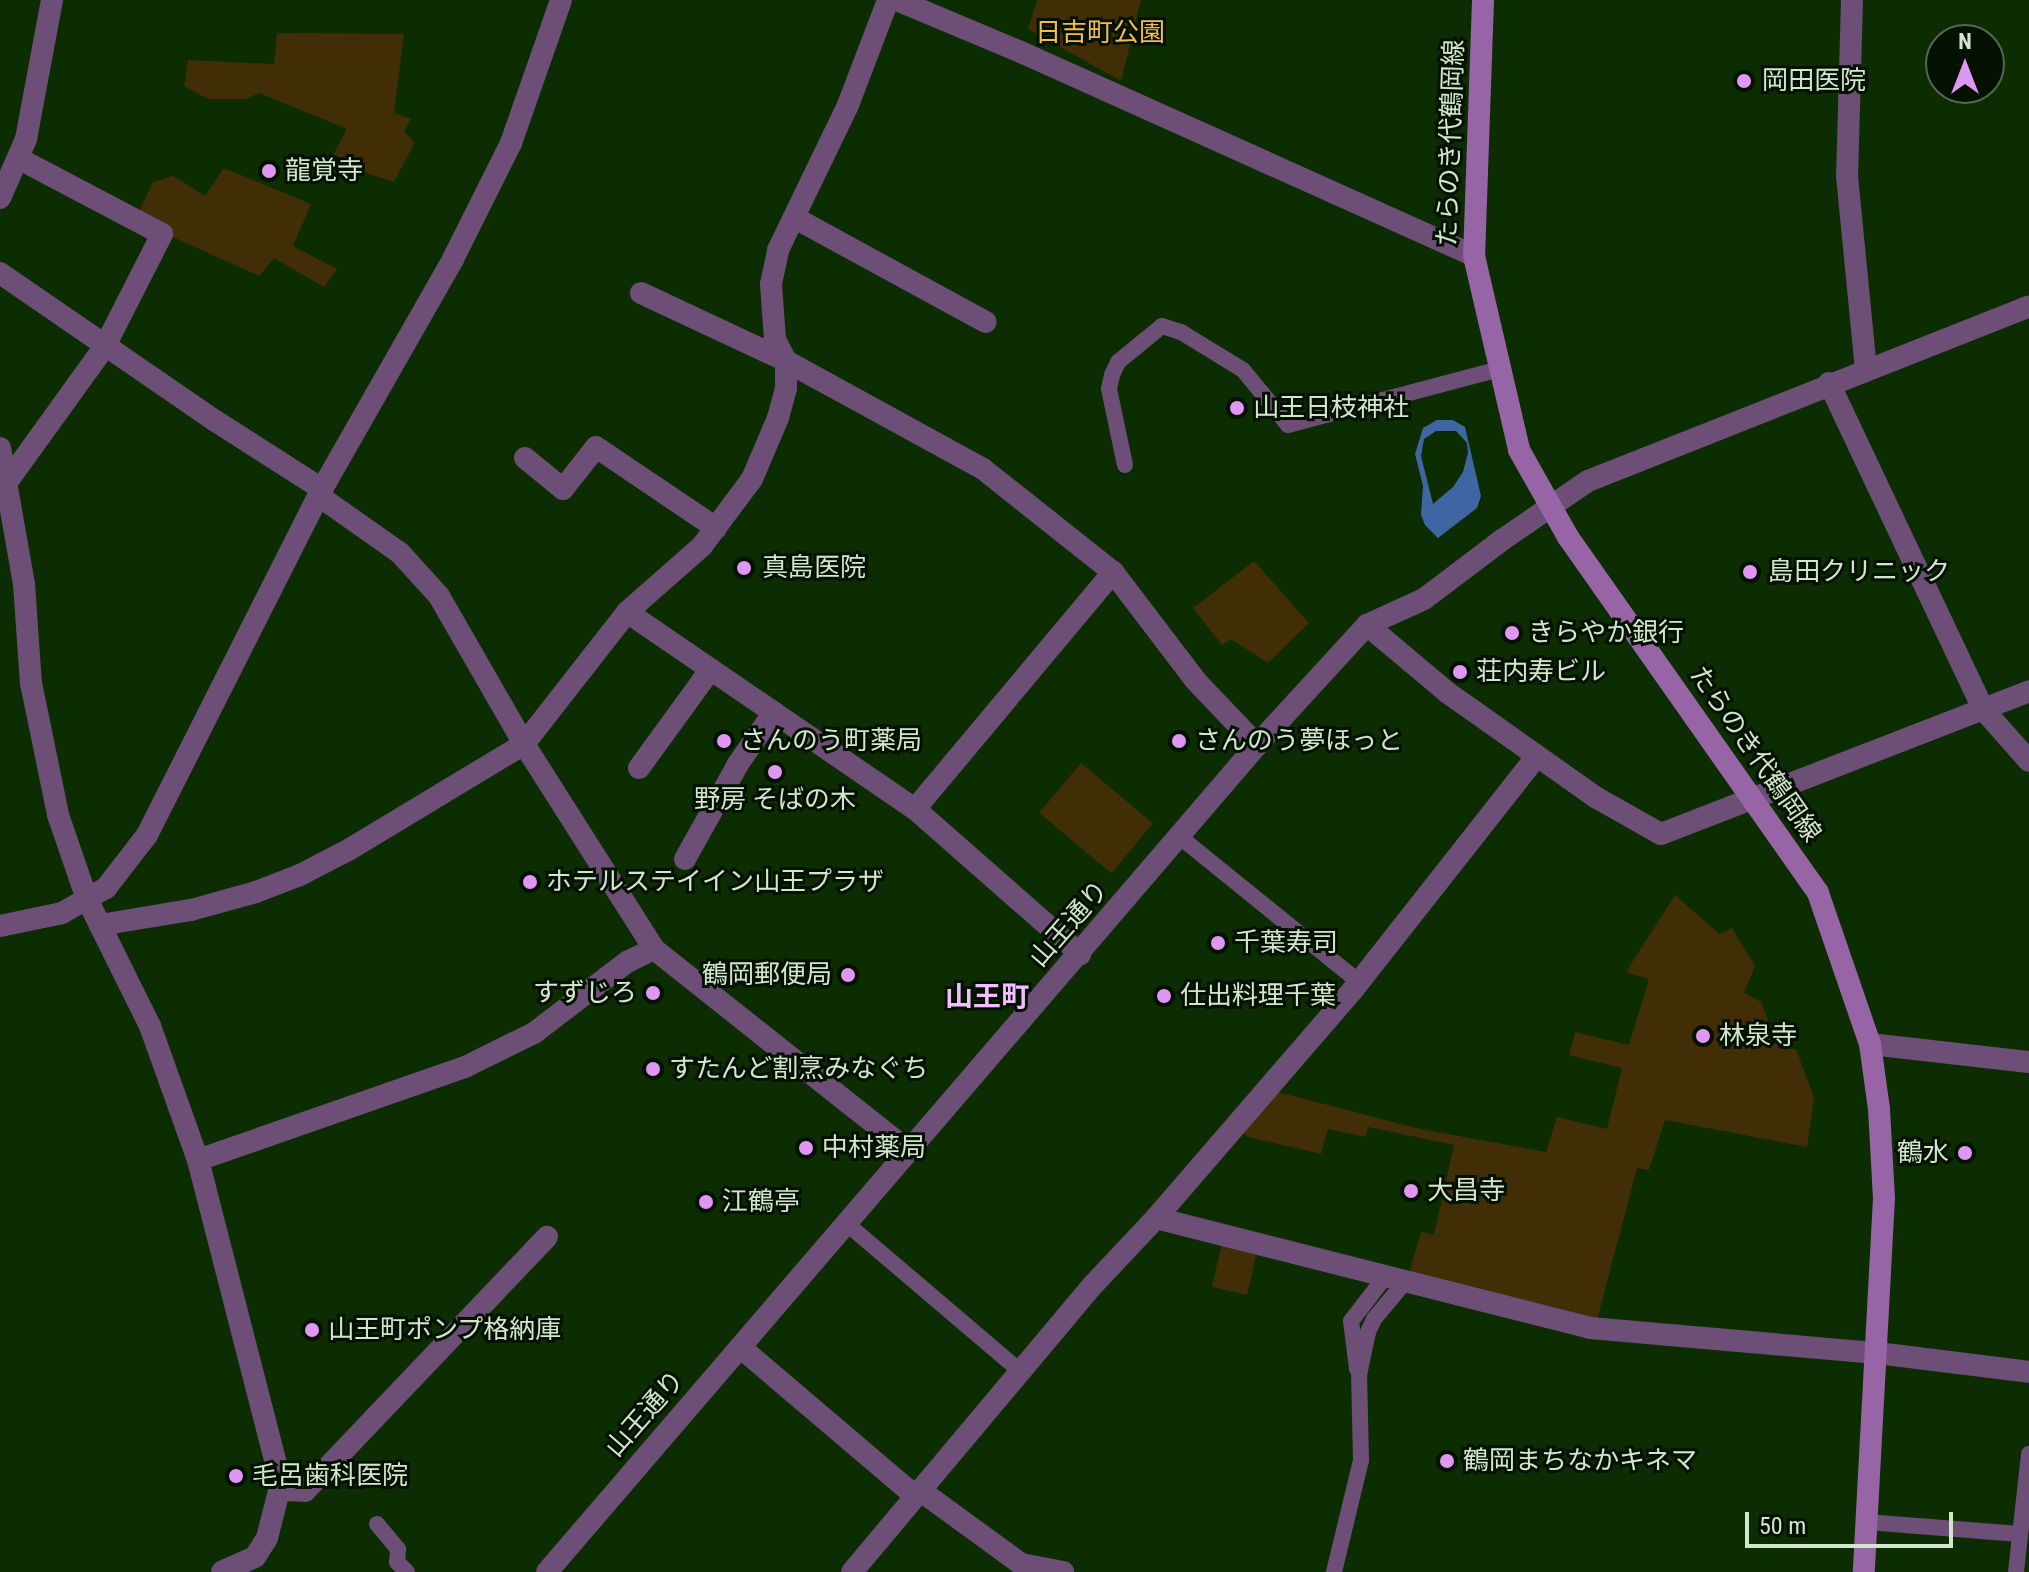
<!DOCTYPE html>
<meta charset="utf-8">
<style>
body{margin:0}
#map{position:relative;width:2029px;height:1572px;overflow:hidden;background:#0c2c02;font-family:"Roboto Condensed","Noto Sans JP",sans-serif}
div>[style]{position:absolute}
.green>*{inset:0;background:#422e06;transform-origin:0 0}
.water>*{inset:0;background:#3f66a2}
.service>*{height:16px;margin:-8px;padding:0 8px;transform-origin:8px;border-radius:8px;background:#6d4e76}
.minor>*{height:22px;margin:-11px;padding:0 11px;transform-origin:11px;border-radius:11px;background:#6d4e76}
.tertiary>*{height:22px;margin:-11px;padding:0 11px;transform-origin:11px;border-radius:11px;background:#6d4e76}
.secondary>*{height:22px;margin:-11px;padding:0 11px;transform-origin:11px;border-radius:11px;background:#9764a5}
.dots>*{width:22px;height:22px;translate:-50% -50%;box-sizing:border-box;border:4px solid #051102;border-radius:50%}
span{translate:-50% -50%;white-space:nowrap;text-align:center;line-height:1.15;-webkit-text-stroke:6px #051102;paint-order:stroke}
.park-label{font-size:26px;color:#f5bb54}
.poi-label{font-size:26px;color:#d2e6cd}
.left{translate:0 -50%;text-align:left}
.right{translate:-100% -50%;text-align:right}
.street-label{font-size:26px;color:#d2e6cd}
.neighbourhood-label{font-size:28px;color:#f0bffe;font-weight:700}
.north{position:absolute;left:1925px;top:24px;width:80px;height:80px;box-sizing:border-box;background:#051102;border:2px solid #576653;border-radius:50%;rotate:0deg;font-size:22px;font-weight:700;line-height:32px;text-align:center;color:#d2e6cd}
.north::after{content:'';display:block;margin:auto;width:28px;height:36px;background:#de98f2;clip-path:polygon(50% 0,100% 100%,50% 72%,0 100%)}
.scale{position:absolute;left:1745px;top:1512px;width:208px;height:36px;box-sizing:border-box;border:4px solid #d2e6cd;border-top:0;padding-left:10px;font-size:24px;line-height:28px;white-space:nowrap;color:#d2e6cd;-webkit-text-stroke:6px #051102;paint-order:stroke}
</style>
<div id="map">
<div class="green">
<i style="clip-path:polygon(1037px 0,1141px 0,1121px 81px,1028px 29px)"></i>
<i style="clip-path:polygon(277px 33px,404px 34px,394px 113px,411px 119px,404px 132px,415px 142px,394px 182px,330px 161px,347px 129px,259px 93px,246px 99px,208px 99px,184px 86px,188px 60px,274px 64px)"></i>
<i style="clip-path:polygon(224px 168px,311px 204px,293px 246px,337px 269px,324px 287px,274px 258px,259px 276px,135px 220px,153px 182px,173px 176px,205px 196px)"></i>
<i style="clip-path:polygon(1254px 561px,1309px 623px,1268px 663px,1231px 639px,1222px 645px,1193px 608px)"></i>
<i style="left:1081px;top:763px;width:94px;height:65px;rotate:40deg"></i>
<i style="clip-path:polygon(1675px 895px,1719px 934px,1732px 928px,1755px 966px,1744px 993px,1761px 1002px,1779px 1048px,1796px 1049px,1814px 1098px,1807px 1147px,1665px 1120px,1649px 1170px,1637px 1168px,1597px 1320px,1409px 1273px,1421px 1232px,1434px 1235px,1454px 1145px,1368px 1127px,1366px 1137px,1328px 1129px,1321px 1154px,1248px 1137px,1241px 1130px,1274px 1091px,1420px 1129px,1546px 1152px,1557px 1117px,1607px 1129px,1622px 1068px,1569px 1055px,1575px 1032px,1629px 1045px,1649px 979px,1626px 972px)"></i>
<i style="left:1222px;top:1243px;width:36px;height:45px;rotate:13deg"></i>
</div>
<div class="water">
<i style="clip-path:polygon(evenodd,1437px 420px,1453px 420px,1465px 427px,1481px 496px,1477px 508px,1438px 538px,1425px 525px,1421px 515px,1423px 486px,1415px 454px,1423px 428px,1437px 420px,1436px 431px,1456px 431px,1467px 443px,1468px 453px,1463px 472px,1453px 487px,1433px 504px,1421px 456px,1424px 439px,1436px 431px)"></i>
</div>
<div class="service">
<i style="left:1125px;top:465px;width:78px;rotate:-101.9deg"></i>
<i style="left:1109px;top:389px;width:14px;rotate:-78deg"></i>
<i style="left:1112px;top:375px;width:14px;rotate:-65deg"></i>
<i style="left:1118px;top:362px;width:57px;rotate:-39.3deg"></i>
<i style="left:1162px;top:326px;width:20px;rotate:18deg"></i>
<i style="left:1181px;top:332px;width:73px;rotate:31.5deg"></i>
<i style="left:1243px;top:370px;width:71px;rotate:50.7deg"></i>
<i style="left:1288px;top:425px;width:219px;rotate:-14.8deg"></i>
<i style="left:1180px;top:837px;width:230px;rotate:39deg"></i>
<i style="left:846px;top:1223px;width:228px;rotate:40.4deg"></i>
<i style="left:1357px;top:1369px;width:48px;rotate:-97.1deg"></i>
<i style="left:1351px;top:1321px;width:56px;rotate:-52.3deg"></i>
<i style="left:1867px;top:1522px;width:153px;rotate:4.5deg"></i>
<i style="left:377px;top:1524px;width:33px;rotate:50deg"></i>
<i style="left:398px;top:1549px;width:13px;rotate:94deg"></i>
<i style="left:397px;top:1562px;width:14px;rotate:45deg"></i>
<i style="left:1334px;top:1572px;width:115px;rotate:-76.4deg"></i>
<i style="left:1361px;top:1460px;width:85px;rotate:-91.3deg"></i>
<i style="left:1359px;top:1375px;width:44px;rotate:-78.2deg"></i>
<i style="left:1368px;top:1332px;width:14px;rotate:-65deg"></i>
<i style="left:1374px;top:1319px;width:48px;rotate:-50deg"></i>
<i style="left:2016px;top:1572px;width:119px;rotate:-83.7deg"></i>
</div>
<div class="minor">
<i style="left:897px;top:0;width:137px;rotate:22.8deg"></i>
<i style="left:1023px;top:53px;width:495px;rotate:24.2deg"></i>
<i style="left:1852px;top:0;width:176px;rotate:91.6deg"></i>
<i style="left:1847px;top:176px;width:194px;rotate:84.4deg"></i>
<i style="left:0;top:198px;width:64px;rotate:-66.2deg"></i>
<i style="left:26px;top:139px;width:141px;rotate:-79.4deg"></i>
<i style="left:795px;top:218px;width:217px;rotate:28.6deg"></i>
<i style="left:0;top:273px;width:260px;rotate:34.5deg"></i>
<i style="left:214px;top:420px;width:128px;rotate:32.6deg"></i>
<i style="left:641px;top:293px;width:160px;rotate:25.1deg"></i>
<i style="left:786px;top:361px;width:225px;rotate:28.7deg"></i>
<i style="left:983px;top:469px;width:166px;rotate:38.4deg"></i>
<i style="left:1113px;top:572px;width:137px;rotate:52.7deg"></i>
<i style="left:1196px;top:681px;width:88px;rotate:46.4deg"></i>
<i style="left:1829px;top:383px;width:361px;rotate:64.7deg"></i>
<i style="left:1983px;top:709px;width:69px;rotate:48.5deg"></i>
<i style="left:0;top:448px;width:138px;rotate:80deg"></i>
<i style="left:24px;top:584px;width:99px;rotate:86deg"></i>
<i style="left:31px;top:683px;width:135px;rotate:78.4deg"></i>
<i style="left:58px;top:815px;width:89px;rotate:71deg"></i>
<i style="left:87px;top:899px;width:142px;rotate:63.6deg"></i>
<i style="left:150px;top:1026px;width:142px;rotate:70.3deg"></i>
<i style="left:198px;top:1160px;width:317px;rotate:75.6deg"></i>
<i style="left:277px;top:1467px;width:20px;rotate:81deg"></i>
<i style="left:280px;top:1487px;width:53px;rotate:104.3deg"></i>
<i style="left:267px;top:1538px;width:22px;rotate:122deg"></i>
<i style="left:255px;top:1557px;width:36px;rotate:156deg"></i>
<i style="left:525px;top:458px;width:49px;rotate:39.2deg"></i>
<i style="left:563px;top:489px;width:53px;rotate:-51.8deg"></i>
<i style="left:596px;top:447px;width:145px;rotate:34deg"></i>
<i style="left:7px;top:482px;width:168px;rotate:-54.2deg"></i>
<i style="left:105px;top:346px;width:126px;rotate:-63deg"></i>
<i style="left:162px;top:234px;width:163px;rotate:-152.2deg"></i>
<i style="left:319px;top:496px;width:99px;rotate:35.1deg"></i>
<i style="left:400px;top:553px;width:58px;rotate:47.8deg"></i>
<i style="left:439px;top:596px;width:171px;rotate:60.1deg"></i>
<i style="left:524px;top:744px;width:243px;rotate:57.6deg"></i>
<i style="left:654px;top:949px;width:324px;rotate:38.4deg"></i>
<i style="left:627px;top:612px;width:349px;rotate:34.4deg"></i>
<i style="left:915px;top:809px;width:220px;rotate:41.3deg"></i>
<i style="left:1367px;top:625px;width:106px;rotate:40deg"></i>
<i style="left:1448px;top:693px;width:182px;rotate:35.2deg"></i>
<i style="left:1597px;top:798px;width:73px;rotate:29.4deg"></i>
<i style="left:1661px;top:834px;width:395px;rotate:-21.2deg"></i>
<i style="left:639px;top:768px;width:122px;rotate:-54deg"></i>
<i style="left:915px;top:809px;width:309px;rotate:-50.1deg"></i>
<i style="left:685px;top:859px;width:109px;rotate:-60.8deg"></i>
<i style="left:738px;top:764px;width:63px;rotate:-55.3deg"></i>
<i style="left:100px;top:925px;width:92px;rotate:-9.4deg"></i>
<i style="left:191px;top:910px;width:67px;rotate:-15.5deg"></i>
<i style="left:256px;top:892px;width:47px;rotate:-21.1deg"></i>
<i style="left:300px;top:875px;width:56px;rotate:-27.5deg"></i>
<i style="left:350px;top:849px;width:203px;rotate:-31.1deg"></i>
<i style="left:524px;top:744px;width:167px;rotate:-52deg"></i>
<i style="left:627px;top:612px;width:100px;rotate:-41.3deg"></i>
<i style="left:702px;top:546px;width:84px;rotate:-53.3deg"></i>
<i style="left:752px;top:479px;width:66px;rotate:-66.9deg"></i>
<i style="left:778px;top:418px;width:31px;rotate:-75deg"></i>
<i style="left:786px;top:388px;width:27px;rotate:-90deg"></i>
<i style="left:786px;top:361px;width:25px;rotate:-117deg"></i>
<i style="left:775px;top:339px;width:55px;rotate:-94.2deg"></i>
<i style="left:771px;top:284px;width:35px;rotate:-78deg"></i>
<i style="left:778px;top:250px;width:161px;rotate:-64.2deg"></i>
<i style="left:848px;top:105px;width:112px;rotate:-69.1deg"></i>
<i style="left:1870px;top:1044px;width:160px;rotate:6.5deg"></i>
<i style="left:198px;top:1160px;width:283px;rotate:-19.2deg"></i>
<i style="left:465px;top:1067px;width:77px;rotate:-26.2deg"></i>
<i style="left:534px;top:1033px;width:117px;rotate:-37.4deg"></i>
<i style="left:627px;top:962px;width:30px;rotate:-26deg"></i>
<i style="left:1156px;top:1218px;width:448px;rotate:14.2deg"></i>
<i style="left:1590px;top:1328px;width:288px;rotate:5deg"></i>
<i style="left:1877px;top:1353px;width:153px;rotate:7.1deg"></i>
<i style="left:740px;top:1347px;width:231px;rotate:40.4deg"></i>
<i style="left:280px;top:1490px;width:25px;rotate:2deg"></i>
<i style="left:305px;top:1491px;width:351px;rotate:-46.4deg"></i>
<i style="left:921px;top:1491px;width:124px;rotate:36.1deg"></i>
<i style="left:1021px;top:1564px;width:43px;rotate:10.8deg"></i>
<i style="left:852px;top:1572px;width:375px;rotate:-50deg"></i>
<i style="left:1093px;top:1285px;width:92px;rotate:-46.8deg"></i>
<i style="left:1156px;top:1218px;width:300px;rotate:-49.2deg"></i>
<i style="left:1352px;top:991px;width:299px;rotate:-51.8deg"></i>
</div>
<div class="tertiary">
<i style="left:0;top:926px;width:63px;rotate:-11.8deg"></i>
<i style="left:62px;top:913px;width:51px;rotate:-29.6deg"></i>
<i style="left:106px;top:888px;width:67px;rotate:-52.3deg"></i>
<i style="left:147px;top:835px;width:388px;rotate:-63.2deg"></i>
<i style="left:322px;top:489px;width:265px;rotate:-60.3deg"></i>
<i style="left:453px;top:259px;width:130px;rotate:-63.4deg"></i>
<i style="left:511px;top:143px;width:151px;rotate:-70.7deg"></i>
<i style="left:547px;top:1572px;width:1090px;rotate:-49.35deg"></i>
<i style="left:1257px;top:745px;width:163px;rotate:-47.5deg"></i>
<i style="left:1367px;top:625px;width:63px;rotate:-24.5deg"></i>
<i style="left:1424px;top:599px;width:98px;rotate:-37.1deg"></i>
<i style="left:1502px;top:540px;width:104px;rotate:-34.5deg"></i>
<i style="left:1588px;top:481px;width:474px;rotate:-21.6deg"></i>
</div>
<div class="secondary">
<i style="left:1483px;top:0;width:256px;rotate:92deg"></i>
<i style="left:1474px;top:256px;width:199px;rotate:76.9deg"></i>
<i style="left:1519px;top:450px;width:100px;rotate:60.6deg"></i>
<i style="left:1568px;top:537px;width:435px;rotate:54.9deg"></i>
<i style="left:1818px;top:893px;width:160px;rotate:71deg"></i>
<i style="left:1870px;top:1044px;width:66px;rotate:82.1deg"></i>
<i style="left:1879px;top:1109px;width:89px;rotate:86.8deg"></i>
<i style="left:1884px;top:1198px;width:375px;rotate:93.1deg"></i>
</div>
<div class="dots">
<i style="left:1744px;top:81px;background:#de98f2"></i>
<i style="left:269px;top:171px;background:#de98f2"></i>
<i style="left:1237px;top:408px;background:#de98f2"></i>
<i style="left:744px;top:568px;background:#de98f2"></i>
<i style="left:1750px;top:572px;background:#de98f2"></i>
<i style="left:1512px;top:633px;background:#de98f2"></i>
<i style="left:1460px;top:672px;background:#de98f2"></i>
<i style="left:724px;top:741px;background:#de98f2"></i>
<i style="left:1179px;top:741px;background:#de98f2"></i>
<i style="left:775px;top:772px;background:#de98f2"></i>
<i style="left:530px;top:882px;background:#de98f2"></i>
<i style="left:1218px;top:943px;background:#de98f2"></i>
<i style="left:848px;top:975px;background:#de98f2"></i>
<i style="left:653px;top:993px;background:#de98f2"></i>
<i style="left:1164px;top:996px;background:#de98f2"></i>
<i style="left:1703px;top:1036px;background:#de98f2"></i>
<i style="left:653px;top:1069px;background:#de98f2"></i>
<i style="left:806px;top:1148px;background:#de98f2"></i>
<i style="left:1965px;top:1153px;background:#de98f2"></i>
<i style="left:1411px;top:1191px;background:#de98f2"></i>
<i style="left:706px;top:1202px;background:#de98f2"></i>
<i style="left:312px;top:1330px;background:#de98f2"></i>
<i style="left:1447px;top:1461px;background:#de98f2"></i>
<i style="left:236px;top:1476px;background:#de98f2"></i>
</div>
<div class="park-label">
<span style="left:1100px;top:33px">日吉町公園</span>
</div>
<div class="poi-label">
<span class="left" style="left:1762px;top:81px">岡田医院</span>
<span class="left" style="left:285px;top:171px">龍覚寺</span>
<span class="left" style="left:1253px;top:408px">山王日枝神社</span>
<span class="left" style="left:762px;top:568px">真島医院</span>
<span class="left" style="left:1768px;top:572px">島田クリニック</span>
<span class="left" style="left:1528px;top:633px">きらやか銀行</span>
<span class="left" style="left:1476px;top:672px">荘内寿ビル</span>
<span class="left" style="left:740px;top:741px">さんのう町薬局</span>
<span class="left" style="left:1195px;top:741px">さんのう夢ほっと</span>
<span style="left:775px;top:800px">野房 そばの木</span>
<span class="left" style="left:546px;top:882px">ホテルステイイン山王プラザ</span>
<span class="left" style="left:1234px;top:943px">千葉寿司</span>
<span class="right" style="left:832px;top:975px">鶴岡郵便局</span>
<span class="right" style="left:637px;top:993px">すずじろ</span>
<span class="left" style="left:1180px;top:996px">仕出料理千葉</span>
<span class="left" style="left:1719px;top:1036px">林泉寺</span>
<span class="left" style="left:669px;top:1069px">すたんど割烹みなぐち</span>
<span class="left" style="left:822px;top:1148px">中村薬局</span>
<span class="right" style="left:1949px;top:1153px">鶴水</span>
<span class="left" style="left:1427px;top:1191px">大昌寺</span>
<span class="left" style="left:722px;top:1202px">江鶴亭</span>
<span class="left" style="left:328px;top:1330px">山王町ポンプ格納庫</span>
<span class="left" style="left:1463px;top:1461px">鶴岡まちなかキネマ</span>
<span class="left" style="left:252px;top:1476px">毛呂歯科医院</span>
</div>
<div class="street-label">
<span style="left:1451px;top:143px;rotate:-88deg">たらのき代鶴岡線</span>
<span style="left:1755px;top:754px;rotate:55deg">たらのき代鶴岡線</span>
<span style="left:1069px;top:924px;rotate:-49deg">山王通り</span>
<span style="left:645px;top:1414px;rotate:-49deg">山王通り</span>
</div>
<div class="neighbourhood-label">
<span style="left:987px;top:997px">山王町</span>
</div>
<div class="north">N</div>
<div class="scale">50 m</div>
</div>
